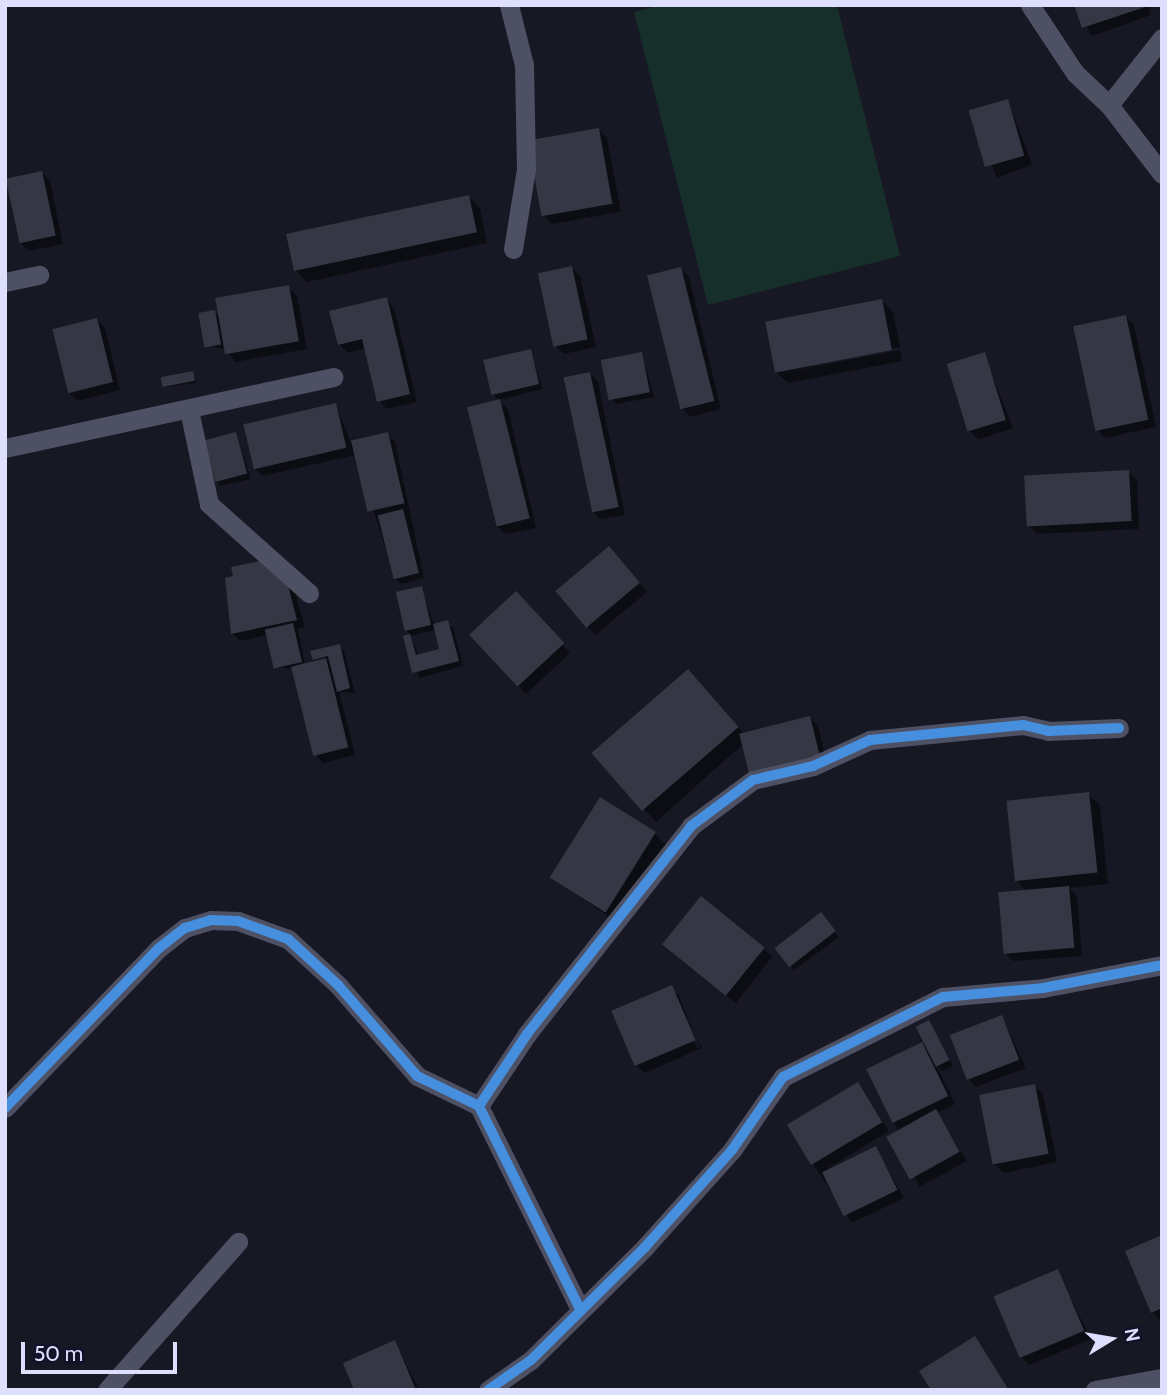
<!DOCTYPE html>
<style>
body{margin:0}
#map{position:relative;width:1167px;height:1395px;overflow:hidden;background:#181824;font-family:Cabin,sans-serif}
div>[style]{position:absolute}
.green>*{inset:0;background:#162f2b}
.shadow>*{inset:0;background:#0007;transform-origin:0 0}
.building>*{inset:0;background:#363745;transform-origin:0 0}
.minor>*{height:19px;margin:-9.5px;padding:0 9.5px;transform-origin:9.5px;border-radius:9.5px;background:#4e5164}
.cycleway>*{height:10px;margin:-5px;padding:0 5px;transform-origin:5px;border-radius:5px;background:#468fdf}
span{translate:-50% -50%;white-space:nowrap;text-align:center;line-height:1.15;-webkit-text-stroke:7px #12132a;paint-order:stroke}
.frame{position:absolute;inset:0;border:7px solid #dddffd;pointer-events:none}
.north{position:absolute;left:1076px;top:1304px;width:70px;height:70px;-webkit-text-stroke:5px #12132a;paint-order:stroke;rotate:79deg;font-size:19px;font-weight:700;line-height:28px;text-align:center;color:#dddffd}
.north::after{content:'';display:block;margin:auto;width:24px;height:32px;background:#dddffd;clip-path:polygon(50% 0,100% 100%,50% 72%,0 100%)}
.scale{position:absolute;left:21px;top:1342px;width:156px;height:32px;box-sizing:border-box;border:4px solid #dddffd;border-top:0;padding-left:9px;font-size:21px;line-height:24px;white-space:nowrap;color:#dddffd;-webkit-text-stroke:5px #12132a;paint-order:stroke}
</style>
<div id="map">
<div class="green">
<i style="clip-path:polygon(660px 5px,837px 5px,900px 256px,708px 305px,634px 12px)"></i>
</div>
<div class="shadow">
<i style="clip-path:polygon(1076px 5px,1148px 5px,1151px 15px,1092px 36px)"></i>
<i style="left:1008px;top:101px;width:68px;height:38px;rotate:69deg"></i>
<i style="clip-path:polygon(598px 129px,607px 138px,621px 212px,552px 224px,544px 216px)"></i>
<i style="clip-path:polygon(42px 173px,50px 181px,63px 244px,29px 251px,21px 243px)"></i>
<i style="clip-path:polygon(469px 197px,480px 208px,487px 243px,307px 282px,296px 271px)"></i>
<i style="clip-path:polygon(572px 268px,580px 276px,596px 347px,564px 354px,556px 346px)"></i>
<i style="clip-path:polygon(681px 269px,689px 277px,721px 409px,690px 417px,682px 408px)"></i>
<i style="clip-path:polygon(288px 287px,297px 296px,307px 349px,235px 362px,226px 349px,206px 346px,214px 312px,220px 318px)"></i>
<i style="clip-path:polygon(386px 299px,394px 308px,417px 402px,387px 409px,379px 401px,366px 348px,348px 353px,339px 344px)"></i>
<i style="clip-path:polygon(882px 301px,893px 312px,900px 347px,782px 373px,900px 350px,902px 361px,788px 383px,776px 372px)"></i>
<i style="clip-path:polygon(1126px 317px,1134px 325px,1156px 427px,1105px 438px,1097px 430px)"></i>
<i style="clip-path:polygon(97px 320px,105px 328px,120px 390px,77px 401px,69px 392px)"></i>
<i style="clip-path:polygon(530px 351px,543px 389px,499px 400px,494px 395px)"></i>
<i style="clip-path:polygon(642px 354px,654px 397px,616px 404px,611px 399px)"></i>
<i style="clip-path:polygon(984px 354px,1013px 428px,978px 440px,970px 431px)"></i>
<i style="clip-path:polygon(193px 373px,196px 383px,165px 387px)"></i>
<i style="clip-path:polygon(590px 373px,598px 382px,625px 515px,600px 519px,592px 511px)"></i>
<i style="clip-path:polygon(500px 401px,508px 409px,536px 528px,505px 534px,497px 526px)"></i>
<i style="clip-path:polygon(336px 405px,351px 443px,387px 434px,395px 442px,424px 578px,401px 584px,395px 579px,356px 455px,262px 476px,254px 468px)"></i>
<i style="clip-path:polygon(236px 434px,251px 479px,221px 486px,216px 481px)"></i>
<i style="clip-path:polygon(1128px 472px,1137px 480px,1139px 529px,1037px 534px,1028px 525px)"></i>
<i style="clip-path:polygon(617px 557px,647px 592px,595px 635px,558px 592px)"></i>
<i style="clip-path:polygon(292px 580px,305px 628px,298px 629px,305px 665px,339px 646px,344px 651px,355px 693px,339px 692px,355px 755px,323px 763px,315px 754px,294px 669px,275px 667px,268px 635px,240px 641px,232px 633px)"></i>
<i style="clip-path:polygon(evenodd,421px 588px,434px 625px,453px 627px,463px 666px,419px 678px,405px 638px,412px 636px,407px 631px,421px 588px,436px 630px,441px 651px,419px 656px,410px 636px,436px 630px)"></i>
<i style="clip-path:polygon(524px 602px,570px 653px,526px 694px,471px 635px)"></i>
<i style="clip-path:polygon(699px 682px,744px 734px,810px 718px,818px 726px,828px 769px,743px 744px,656px 822px,595px 755px)"></i>
<i style="clip-path:polygon(1088px 794px,1100px 805px,1108px 884px,1069px 888px,1077px 896px,1082px 956px,1013px 961px,1005px 953px,1027px 891px,1017px 881px)"></i>
<i style="clip-path:polygon(655px 834px,666px 845px,618px 923px,552px 878px)"></i>
<i style="clip-path:polygon(826px 919px,839px 937px,794px 970px,776px 947px)"></i>
<i style="clip-path:polygon(764px 949px,772px 957px,736px 1003px,673px 953px)"></i>
<i style="clip-path:polygon(evenodd,671px 987px,702px 1048px,645px 1073px,636px 1065px,671px 987px,674px 994px,678px 994px,700px 1047px,697px 1048px,674px 994px)"></i>
<i style="clip-path:polygon(1002px 1017px,1026px 1068px,976px 1087px,968px 1079px)"></i>
<i style="clip-path:polygon(929px 1022px,953px 1066px,943px 1071px,937px 1066px,955px 1104px,937px 1113px,967px 1161px,919px 1187px,894px 1122px,922px 1044px,929px 1051px)"></i>
<i style="clip-path:polygon(858px 1085px,889px 1131px,827px 1169px,875px 1148px,904px 1198px,852px 1223px,813px 1164px)"></i>
<i style="clip-path:polygon(1034px 1086px,1043px 1094px,1057px 1162px,1004px 1173px,995px 1165px)"></i>
<i style="clip-path:polygon(1162px 1237px,1162px 1320px,1160px 1320px,1152px 1312px)"></i>
<i style="clip-path:polygon(1057px 1271px,1091px 1339px,1029px 1365px,1021px 1357px)"></i>
<i style="clip-path:polygon(975px 1338px,1010px 1390px,933px 1390px)"></i>
<i style="clip-path:polygon(395px 1342px,419px 1390px,356px 1390px)"></i>
</div>
<div class="building">
<i style="clip-path:polygon(1074px 5px,1148px 5px,1148px 6px,1082px 28px)"></i>
<i style="left:1008px;top:99px;width:59px;height:41px;rotate:74deg"></i>
<i style="left:599px;top:128px;width:77px;height:72px;rotate:80deg"></i>
<i style="left:42px;top:171px;width:66px;height:37px;rotate:78deg"></i>
<i style="left:469px;top:195px;width:38px;height:187px;rotate:78deg"></i>
<i style="left:572px;top:266px;width:75px;height:35px;rotate:78deg"></i>
<i style="left:681px;top:267px;width:138px;height:35px;rotate:76deg"></i>
<i style="left:289px;top:285px;width:57px;height:75px;rotate:80deg"></i>
<i style="clip-path:polygon(387px 297px,410px 394px,377px 402px,362px 339px,338px 345px,329px 311px)"></i>
<i style="left:882px;top:299px;width:52px;height:119px;rotate:79deg"></i>
<i style="left:215px;top:310px;width:35px;height:17px;rotate:80deg"></i>
<i style="left:1126px;top:315px;width:107px;height:54px;rotate:78deg"></i>
<i style="left:97px;top:318px;width:66px;height:46px;rotate:76deg"></i>
<i style="left:531px;top:349px;width:36px;height:49px;rotate:77deg"></i>
<i style="left:642px;top:352px;width:41px;height:42px;rotate:79deg"></i>
<i style="left:985px;top:352px;width:71px;height:40px;rotate:73deg"></i>
<i style="left:193px;top:371px;width:10px;height:33px;rotate:79deg"></i>
<i style="left:590px;top:372px;width:138px;height:27px;rotate:78deg"></i>
<i style="left:500px;top:399px;width:123px;height:34px;rotate:76deg"></i>
<i style="left:336px;top:403px;width:46px;height:95px;rotate:77deg"></i>
<i style="left:236px;top:432px;width:43px;height:33px;rotate:75deg"></i>
<i style="left:388px;top:432px;width:73px;height:38px;rotate:77deg"></i>
<i style="left:1129px;top:470px;width:51px;height:105px;rotate:87deg"></i>
<i style="left:403px;top:509px;width:66px;height:26px;rotate:76deg"></i>
<i style="left:609px;top:546px;width:48px;height:70px;rotate:50deg"></i>
<i style="clip-path:polygon(274px 558px,284px 570px,297px 620px,231px 634px,225px 578px,233px 576px,231px 567px)"></i>
<i style="left:422px;top:586px;width:40px;height:27px;rotate:77deg"></i>
<i style="left:516px;top:591px;width:71px;height:64px;rotate:47deg"></i>
<i style="clip-path:polygon(448px 620px,459px 661px,412px 673px,403px 636px,410px 634px,416px 655px,439px 649px,433px 624px)"></i>
<i style="left:293px;top:623px;width:40px;height:29px;rotate:77deg"></i>
<i style="clip-path:polygon(340px 644px,350px 688px,337px 692px,328px 656px,313px 660px,310px 651px)"></i>
<i style="left:326px;top:658px;width:92px;height:36px;rotate:76deg"></i>
<i style="left:688px;top:669px;width:77px;height:128px;rotate:49deg"></i>
<i style="left:810px;top:716px;width:46px;height:73px;rotate:76deg"></i>
<i style="left:1089px;top:792px;width:81px;height:83px;rotate:84deg"></i>
<i style="left:600px;top:797px;width:66px;height:95px;rotate:32deg"></i>
<i style="left:1069px;top:886px;width:62px;height:71px;rotate:85deg"></i>
<i style="left:701px;top:896px;width:82px;height:62px;rotate:39deg"></i>
<i style="left:821px;top:912px;width:24px;height:59px;rotate:52deg"></i>
<i style="left:672px;top:985px;width:60px;height:66px;rotate:67deg"></i>
<i style="left:1002px;top:1015px;width:48px;height:56px;rotate:69deg"></i>
<i style="left:929px;top:1020px;width:45px;height:15px;rotate:63deg"></i>
<i style="left:922px;top:1042px;width:60px;height:62px;rotate:64deg"></i>
<i style="left:858px;top:1082px;width:47px;height:83px;rotate:59deg"></i>
<i style="left:1035px;top:1084px;width:71px;height:57px;rotate:79deg"></i>
<i style="left:936px;top:1109px;width:49px;height:57px;rotate:61deg"></i>
<i style="left:876px;top:1146px;width:49px;height:60px;rotate:64deg"></i>
<i style="clip-path:polygon(1162px 1235px,1162px 1308px,1151px 1313px,1125px 1251px)"></i>
<i style="left:1058px;top:1269px;width:67px;height:70px;rotate:67deg"></i>
<i style="clip-path:polygon(975px 1336px,1009px 1390px,931px 1390px,919px 1371px)"></i>
<i style="clip-path:polygon(395px 1340px,416px 1390px,354px 1390px,343px 1363px)"></i>
</div>
<div class="minor">
<i style="left:509px;top:5px;width:62px;rotate:76deg"></i>
<i style="left:524px;top:65px;width:104px;rotate:88.9deg"></i>
<i style="left:526px;top:169px;width:81px;rotate:99.2deg"></i>
<i style="left:1030px;top:5px;width:82px;rotate:56.5deg"></i>
<i style="left:1075px;top:73px;width:47px;rotate:43.3deg"></i>
<i style="left:1109px;top:105px;width:87px;rotate:52.5deg"></i>
<i style="left:1109px;top:105px;width:85px;rotate:-51.7deg"></i>
<i style="left:5px;top:282px;width:35px;rotate:-12deg"></i>
<i style="left:189px;top:410px;width:96px;rotate:78deg"></i>
<i style="left:209px;top:504px;width:134px;rotate:41.7deg"></i>
<i style="left:5px;top:448px;width:336px;rotate:-12.2deg"></i>
<i style="left:5px;top:1108px;width:222px;rotate:-46.1deg"></i>
<i style="left:159px;top:948px;width:33px;rotate:-38deg"></i>
<i style="left:185px;top:928px;width:27px;rotate:-17deg"></i>
<i style="left:211px;top:920px;width:27px;rotate:2deg"></i>
<i style="left:238px;top:921px;width:53px;rotate:19.8deg"></i>
<i style="left:288px;top:939px;width:68px;rotate:42.6deg"></i>
<i style="left:338px;top:985px;width:121px;rotate:49deg"></i>
<i style="left:417px;top:1076px;width:69px;rotate:25.8deg"></i>
<i style="left:580px;top:1309px;width:227px;rotate:-116.5deg"></i>
<i style="left:479px;top:1106px;width:87px;rotate:-56.3deg"></i>
<i style="left:527px;top:1034px;width:265px;rotate:-51.7deg"></i>
<i style="left:691px;top:826px;width:77px;rotate:-36.6deg"></i>
<i style="left:753px;top:780px;width:62px;rotate:-13.1deg"></i>
<i style="left:813px;top:766px;width:63px;rotate:-24.5deg"></i>
<i style="left:870px;top:740px;width:154px;rotate:-5.6deg"></i>
<i style="left:1023px;top:725px;width:26px;rotate:13deg"></i>
<i style="left:1048px;top:731px;width:71px;rotate:-2.4deg"></i>
<i style="left:107px;top:1390px;width:198px;rotate:-48.5deg"></i>
<i style="left:488px;top:1390px;width:52px;rotate:-34.9deg"></i>
<i style="left:531px;top:1360px;width:161px;rotate:-44.7deg"></i>
<i style="left:645px;top:1247px;width:130px;rotate:-48.1deg"></i>
<i style="left:732px;top:1150px;width:89px;rotate:-55.1deg"></i>
<i style="left:783px;top:1077px;width:179px;rotate:-26.6deg"></i>
<i style="left:943px;top:997px;width:100px;rotate:-5.1deg"></i>
<i style="left:1043px;top:988px;width:121px;rotate:-10.9deg"></i>
<i style="left:1095px;top:1390px;width:68px;rotate:-10.2deg"></i>
</div>
<div class="cycleway">
<i style="left:5px;top:1108px;width:222px;rotate:-46.1deg"></i>
<i style="left:159px;top:948px;width:33px;rotate:-38deg"></i>
<i style="left:185px;top:928px;width:27px;rotate:-17deg"></i>
<i style="left:211px;top:920px;width:27px;rotate:2deg"></i>
<i style="left:238px;top:921px;width:53px;rotate:19.8deg"></i>
<i style="left:288px;top:939px;width:68px;rotate:42.6deg"></i>
<i style="left:338px;top:985px;width:121px;rotate:49deg"></i>
<i style="left:417px;top:1076px;width:69px;rotate:25.8deg"></i>
<i style="left:580px;top:1309px;width:227px;rotate:-116.5deg"></i>
<i style="left:479px;top:1106px;width:87px;rotate:-56.3deg"></i>
<i style="left:527px;top:1034px;width:265px;rotate:-51.7deg"></i>
<i style="left:691px;top:826px;width:77px;rotate:-36.6deg"></i>
<i style="left:753px;top:780px;width:62px;rotate:-13.1deg"></i>
<i style="left:813px;top:766px;width:63px;rotate:-24.5deg"></i>
<i style="left:870px;top:740px;width:154px;rotate:-5.6deg"></i>
<i style="left:1023px;top:725px;width:26px;rotate:13deg"></i>
<i style="left:1048px;top:731px;width:71px;rotate:-2.4deg"></i>
<i style="left:488px;top:1390px;width:52px;rotate:-34.9deg"></i>
<i style="left:531px;top:1360px;width:161px;rotate:-44.7deg"></i>
<i style="left:645px;top:1247px;width:130px;rotate:-48.1deg"></i>
<i style="left:732px;top:1150px;width:89px;rotate:-55.1deg"></i>
<i style="left:783px;top:1077px;width:179px;rotate:-26.6deg"></i>
<i style="left:943px;top:997px;width:100px;rotate:-5.1deg"></i>
<i style="left:1043px;top:988px;width:121px;rotate:-10.9deg"></i>
</div>
<div class="frame"></div>
<div class="north">N</div>
<div class="scale">50 m</div>
</div>
